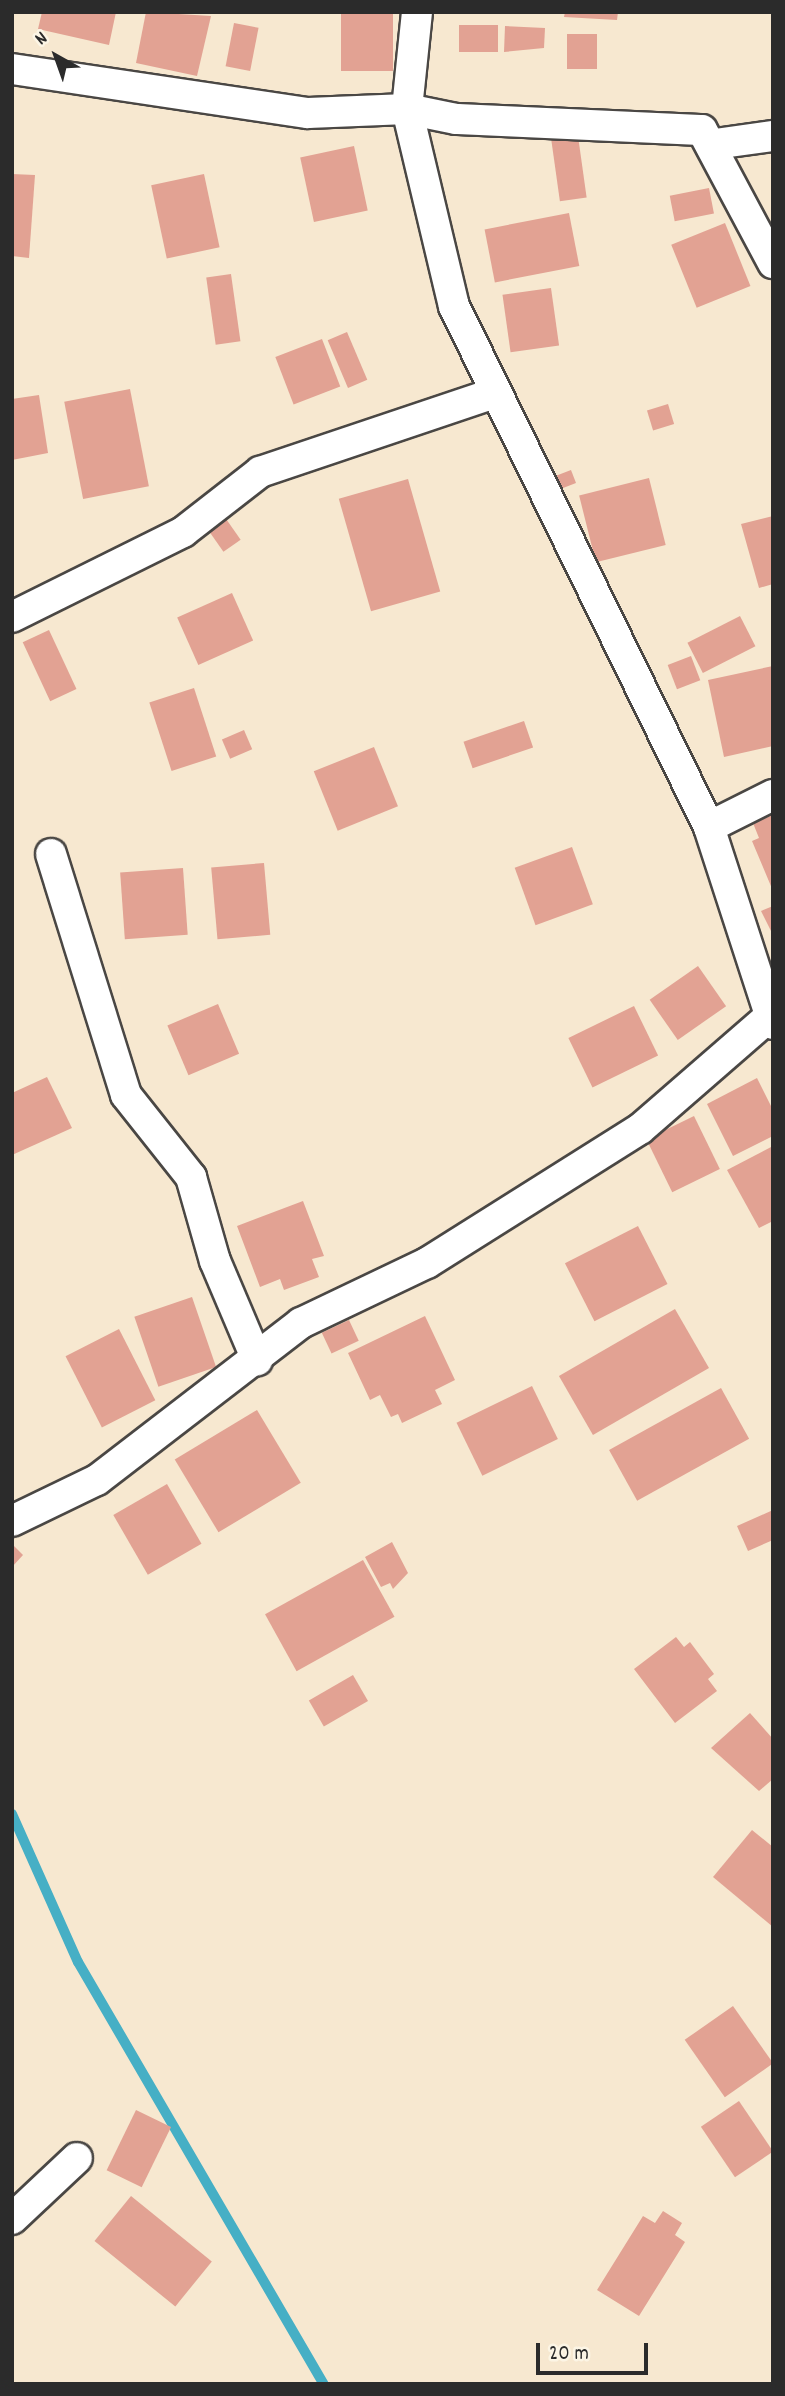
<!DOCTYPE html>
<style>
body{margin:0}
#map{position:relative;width:785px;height:2396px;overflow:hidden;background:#f7e8d0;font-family:Dekko,sans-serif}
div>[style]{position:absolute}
.stream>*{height:10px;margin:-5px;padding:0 5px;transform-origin:5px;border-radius:5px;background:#46afc5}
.building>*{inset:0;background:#e2a293;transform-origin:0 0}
.roads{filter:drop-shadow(2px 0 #4a4744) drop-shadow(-2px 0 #4a4744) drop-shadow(0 2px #4a4744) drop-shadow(0 -2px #4a4744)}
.minor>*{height:30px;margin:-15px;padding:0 15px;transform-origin:15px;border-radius:15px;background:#fff}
span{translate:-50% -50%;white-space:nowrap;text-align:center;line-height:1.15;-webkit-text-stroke:5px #fcf5e5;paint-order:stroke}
.frame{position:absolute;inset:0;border:14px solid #2b2b2b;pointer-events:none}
.north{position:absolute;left:21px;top:21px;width:70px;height:70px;-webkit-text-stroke:5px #fcf5e5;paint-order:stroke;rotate:320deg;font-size:19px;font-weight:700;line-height:28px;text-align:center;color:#2b2b2b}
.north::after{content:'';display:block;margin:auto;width:24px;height:32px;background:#2b2b2b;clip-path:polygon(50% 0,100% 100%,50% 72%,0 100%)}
.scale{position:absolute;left:536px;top:2343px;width:112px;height:32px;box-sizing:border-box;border:4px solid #2b2b2b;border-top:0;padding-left:9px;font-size:21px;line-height:24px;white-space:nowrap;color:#2b2b2b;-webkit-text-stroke:5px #fcf5e5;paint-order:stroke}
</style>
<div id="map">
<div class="stream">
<i style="left:12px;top:1814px;width:162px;rotate:66deg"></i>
<i style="left:78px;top:1962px;width:488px;rotate:59.8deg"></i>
</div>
<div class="building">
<i style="clip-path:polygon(42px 12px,116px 12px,109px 45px,38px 29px)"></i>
<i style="clip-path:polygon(146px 12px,211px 16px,197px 76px,136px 63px)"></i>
<i style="left:341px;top:12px;width:52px;height:59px"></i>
<i style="clip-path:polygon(565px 12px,618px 12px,617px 20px,564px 17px)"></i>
<i style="left:234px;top:23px;width:25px;height:44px;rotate:11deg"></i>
<i style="left:459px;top:25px;width:39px;height:27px"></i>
<i style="clip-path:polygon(505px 26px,545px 28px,544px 48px,504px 52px)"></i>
<i style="left:567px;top:34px;width:30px;height:35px"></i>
<i style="left:578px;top:136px;width:62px;height:27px;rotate:82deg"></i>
<i style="left:354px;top:146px;width:66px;height:55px;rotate:78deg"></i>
<i style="clip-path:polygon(12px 174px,35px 175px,29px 258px,12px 256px)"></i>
<i style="left:204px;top:174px;width:75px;height:54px;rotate:78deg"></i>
<i style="left:709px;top:188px;width:26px;height:40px;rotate:79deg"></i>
<i style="left:569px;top:213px;width:54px;height:86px;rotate:79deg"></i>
<i style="left:725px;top:223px;width:68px;height:58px;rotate:68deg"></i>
<i style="left:231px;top:274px;width:68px;height:25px;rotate:82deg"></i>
<i style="left:551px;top:288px;width:58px;height:49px;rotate:82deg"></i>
<i style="left:347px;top:332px;width:52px;height:21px;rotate:67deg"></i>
<i style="left:322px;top:339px;width:51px;height:50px;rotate:69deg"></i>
<i style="left:130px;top:389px;width:99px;height:67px;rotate:79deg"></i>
<i style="clip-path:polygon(39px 395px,48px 453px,12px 460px,12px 399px)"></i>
<i style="left:668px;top:404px;width:21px;height:22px;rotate:73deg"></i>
<i style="left:571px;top:470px;width:14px;height:16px;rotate:69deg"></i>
<i style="left:649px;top:478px;width:69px;height:72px;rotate:76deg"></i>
<i style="left:408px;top:479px;width:117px;height:72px;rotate:74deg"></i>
<i style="left:224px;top:516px;width:29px;height:21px;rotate:55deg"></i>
<i style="clip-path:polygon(773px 516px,773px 584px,759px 588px,741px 524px)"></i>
<i style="left:232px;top:593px;width:52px;height:60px;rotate:66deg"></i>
<i style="left:740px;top:616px;width:34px;height:59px;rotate:63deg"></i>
<i style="left:49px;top:630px;width:65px;height:29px;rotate:65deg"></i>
<i style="left:691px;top:656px;width:26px;height:25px;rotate:69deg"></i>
<i style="clip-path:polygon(773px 666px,773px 746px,724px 757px,708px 680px)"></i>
<i style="left:194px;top:688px;width:72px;height:47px;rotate:72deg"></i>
<i style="left:524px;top:721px;width:28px;height:64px;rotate:71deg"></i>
<i style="left:244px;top:730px;width:21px;height:24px;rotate:67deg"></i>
<i style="left:374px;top:747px;width:64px;height:65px;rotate:68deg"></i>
<i style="clip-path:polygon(773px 815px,773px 891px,752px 841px,759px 838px,753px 823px)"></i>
<i style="left:572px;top:847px;width:61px;height:61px;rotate:70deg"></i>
<i style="left:264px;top:863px;width:72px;height:53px;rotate:85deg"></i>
<i style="left:183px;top:868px;width:67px;height:63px;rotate:86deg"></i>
<i style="clip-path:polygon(773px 906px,773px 935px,761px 911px)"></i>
<i style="left:698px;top:966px;width:49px;height:59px;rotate:55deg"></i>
<i style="left:218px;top:1004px;width:54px;height:55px;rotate:67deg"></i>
<i style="left:634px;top:1006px;width:55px;height:73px;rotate:64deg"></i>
<i style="clip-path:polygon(47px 1077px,72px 1128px,12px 1155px,12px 1093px)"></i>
<i style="clip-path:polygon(757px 1078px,773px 1110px,773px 1136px,733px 1156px,707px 1104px)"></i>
<i style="left:694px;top:1116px;width:59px;height:53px;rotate:64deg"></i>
<i style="clip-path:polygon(773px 1146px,773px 1221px,759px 1228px,727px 1170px)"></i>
<i style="clip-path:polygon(303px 1201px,324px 1256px,312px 1259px,319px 1277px,284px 1290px,280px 1279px,260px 1287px,237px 1226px)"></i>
<i style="left:638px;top:1226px;width:65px;height:82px;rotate:63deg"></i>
<i style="left:192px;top:1297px;width:74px;height:61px;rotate:71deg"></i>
<i style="left:675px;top:1309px;width:68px;height:134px;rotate:60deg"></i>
<i style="clip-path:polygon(425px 1316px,455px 1380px,435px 1390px,442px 1404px,402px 1423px,398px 1414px,391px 1417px,380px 1395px,370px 1400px,348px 1353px)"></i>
<i style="left:349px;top:1320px;width:23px;height:30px;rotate:65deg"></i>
<i style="left:119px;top:1329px;width:80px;height:60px;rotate:63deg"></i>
<i style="left:532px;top:1386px;width:59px;height:84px;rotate:64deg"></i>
<i style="left:721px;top:1388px;width:58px;height:128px;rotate:61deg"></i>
<i style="left:257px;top:1410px;width:85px;height:96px;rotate:59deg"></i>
<i style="left:167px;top:1484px;width:69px;height:62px;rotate:60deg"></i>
<i style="clip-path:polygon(773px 1510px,773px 1540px,748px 1551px,737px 1526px)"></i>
<i style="clip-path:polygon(392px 1542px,408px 1573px,393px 1589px,390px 1583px,381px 1587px,365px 1557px)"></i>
<i style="clip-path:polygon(12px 1544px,23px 1555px,12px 1567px)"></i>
<i style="left:363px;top:1560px;width:65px;height:112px;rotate:61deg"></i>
<i style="clip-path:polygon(676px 1637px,684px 1647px,690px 1642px,714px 1674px,708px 1679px,717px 1691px,675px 1723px,634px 1669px)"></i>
<i style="left:353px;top:1675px;width:30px;height:51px;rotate:60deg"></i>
<i style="clip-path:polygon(750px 1713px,773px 1739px,773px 1779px,759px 1791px,711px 1748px)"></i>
<i style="clip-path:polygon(752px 1830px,773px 1847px,773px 1927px,713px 1877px)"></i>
<i style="left:733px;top:2006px;width:70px;height:59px;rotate:55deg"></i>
<i style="left:739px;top:2101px;width:61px;height:46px;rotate:56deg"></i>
<i style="left:136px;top:2110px;width:39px;height:67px;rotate:26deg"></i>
<i style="left:131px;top:2196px;width:104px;height:58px;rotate:39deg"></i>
<i style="clip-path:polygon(663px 2211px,682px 2223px,675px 2235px,685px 2242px,639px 2316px,597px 2290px,643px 2216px,655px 2223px)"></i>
</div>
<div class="roads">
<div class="minor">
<i style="left:417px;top:12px;width:98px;rotate:95.9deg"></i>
<i style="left:407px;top:109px;width:203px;rotate:76.6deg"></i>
<i style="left:454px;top:306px;width:580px;rotate:63.92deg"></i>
<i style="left:709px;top:827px;width:207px;rotate:72deg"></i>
<i style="left:12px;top:69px;width:299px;rotate:8.5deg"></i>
<i style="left:308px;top:113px;width:99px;rotate:-2.3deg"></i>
<i style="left:407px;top:109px;width:50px;rotate:11.5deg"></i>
<i style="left:456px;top:119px;width:246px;rotate:2.6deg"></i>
<i style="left:702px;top:130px;width:151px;rotate:61.9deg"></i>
<i style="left:715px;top:144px;width:59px;rotate:-7.9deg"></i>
<i style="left:12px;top:617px;width:191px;rotate:-26.4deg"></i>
<i style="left:183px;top:532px;width:98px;rotate:-37.9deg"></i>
<i style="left:260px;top:472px;width:248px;rotate:-18.6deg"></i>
<i style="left:709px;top:827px;width:72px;rotate:-26.6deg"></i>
<i style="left:51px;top:854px;width:252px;rotate:72.7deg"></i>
<i style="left:126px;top:1095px;width:105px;rotate:51.6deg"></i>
<i style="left:191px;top:1177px;width:87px;rotate:74.1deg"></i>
<i style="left:215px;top:1261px;width:108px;rotate:67deg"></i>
<i style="left:12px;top:1521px;width:94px;rotate:-25.8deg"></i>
<i style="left:97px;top:1480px;width:257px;rotate:-37.6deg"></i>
<i style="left:301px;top:1323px;width:140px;rotate:-25.5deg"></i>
<i style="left:427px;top:1263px;width:252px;rotate:-32.2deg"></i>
<i style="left:640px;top:1129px;width:171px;rotate:-41deg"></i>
<i style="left:12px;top:2219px;width:89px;rotate:-43.2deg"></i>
</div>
</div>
<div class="frame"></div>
<div class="north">N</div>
<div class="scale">20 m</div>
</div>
